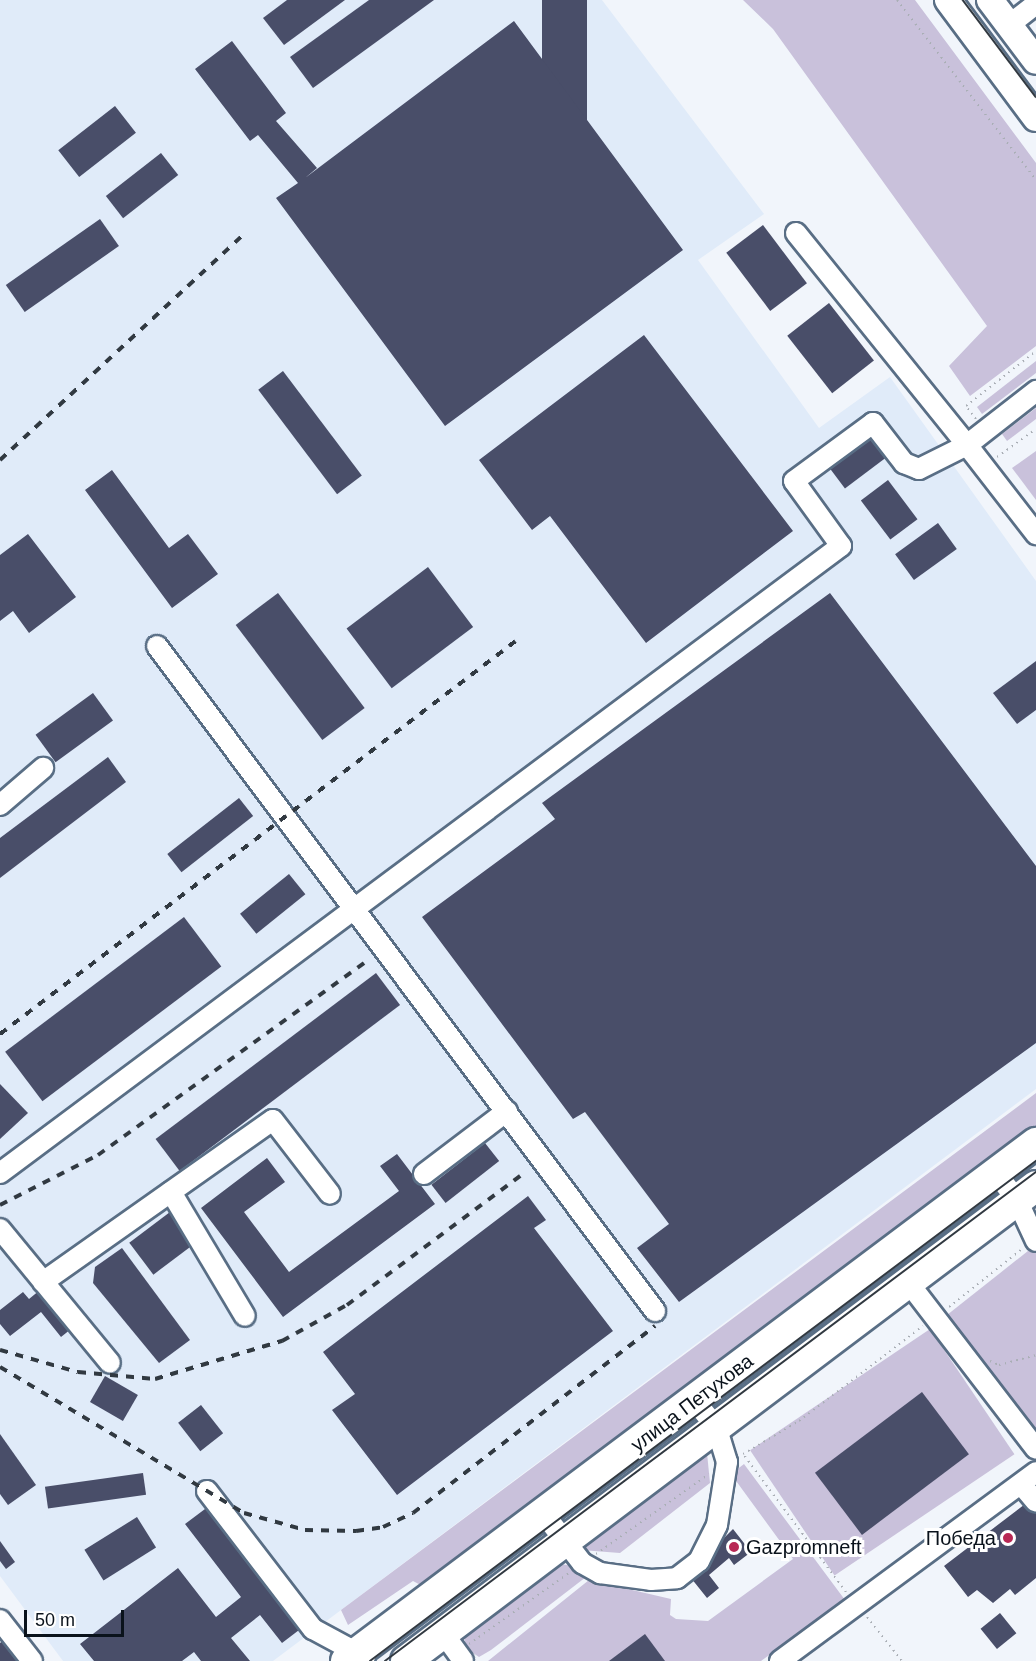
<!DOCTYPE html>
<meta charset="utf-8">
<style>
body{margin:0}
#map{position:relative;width:1036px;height:1661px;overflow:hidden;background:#f1f5fb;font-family:Arial,sans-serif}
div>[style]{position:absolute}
.built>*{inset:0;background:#e0ebf9}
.green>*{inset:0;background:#c9c1db;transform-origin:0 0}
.building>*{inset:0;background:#494e69;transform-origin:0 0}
.path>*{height:2px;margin-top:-1px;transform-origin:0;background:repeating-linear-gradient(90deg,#a9aeb5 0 1.5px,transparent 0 6px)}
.roads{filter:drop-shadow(2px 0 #596e85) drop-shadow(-2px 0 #596e85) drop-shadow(0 2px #596e85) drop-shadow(0 -2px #596e85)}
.minor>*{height:20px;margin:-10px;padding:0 10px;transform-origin:10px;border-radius:10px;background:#fff}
.major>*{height:26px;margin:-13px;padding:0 13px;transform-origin:13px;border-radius:13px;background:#fff}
.highway>*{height:30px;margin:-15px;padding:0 15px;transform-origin:15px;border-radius:15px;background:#fff}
.tram>*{height:1.5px;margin:-0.75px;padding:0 0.75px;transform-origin:0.75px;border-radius:0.75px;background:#313941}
.rail>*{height:4px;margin-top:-2px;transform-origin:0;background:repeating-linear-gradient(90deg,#313941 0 8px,transparent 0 16px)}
.dots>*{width:16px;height:16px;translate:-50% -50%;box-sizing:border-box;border:3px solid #fff;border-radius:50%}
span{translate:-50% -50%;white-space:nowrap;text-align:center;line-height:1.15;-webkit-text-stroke:6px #fff;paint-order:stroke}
.street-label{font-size:20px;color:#0a121b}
.poi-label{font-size:20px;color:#0a121b}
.right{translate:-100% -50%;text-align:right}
.left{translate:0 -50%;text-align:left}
.scale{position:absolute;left:24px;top:1610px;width:100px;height:27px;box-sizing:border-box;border:3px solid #0a121b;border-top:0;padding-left:8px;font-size:18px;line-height:21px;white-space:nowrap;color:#0a121b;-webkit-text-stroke:4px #fff;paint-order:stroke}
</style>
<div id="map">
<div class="built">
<i style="clip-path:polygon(0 0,602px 0,764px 214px,698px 260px,819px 428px,890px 377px,1036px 581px,1036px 1089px,273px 1661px,63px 1661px,0 1576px)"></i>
</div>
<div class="green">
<i style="clip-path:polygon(743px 0,915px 0,1036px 163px,1036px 346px,970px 396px,949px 366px,987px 326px,773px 29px)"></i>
<i style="clip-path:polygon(1036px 361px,1036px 373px,982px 414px,977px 407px)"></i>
<i style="clip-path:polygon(1036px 408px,1036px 419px,1007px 441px,1002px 434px)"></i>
<i style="clip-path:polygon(1036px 451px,1036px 500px,1012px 468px)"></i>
<i style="clip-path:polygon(1036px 1093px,1036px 1127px,430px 1590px,413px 1581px,348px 1625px,341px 1610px)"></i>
<i style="clip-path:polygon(1033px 1247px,1036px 1253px,1036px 1434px,947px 1315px)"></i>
<i style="left:930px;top:1329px;width:151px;height:217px;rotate:56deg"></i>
<i style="clip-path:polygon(707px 1453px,710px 1483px,620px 1553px,581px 1550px)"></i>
<i style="clip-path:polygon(744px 1464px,845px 1600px,761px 1661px,488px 1661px,589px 1580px,671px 1599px,670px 1615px,676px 1619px,708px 1621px,793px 1559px,731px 1474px)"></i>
<i style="clip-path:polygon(556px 1563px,583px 1568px,586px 1577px,491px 1650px,479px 1657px,467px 1649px,463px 1633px)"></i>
</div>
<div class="building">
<i style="clip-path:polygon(287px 0,345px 0,284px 45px,263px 18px)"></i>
<i style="clip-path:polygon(369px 0,434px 0,313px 88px,290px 57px)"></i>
<i style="left:542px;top:0;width:45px;height:277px"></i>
<i style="clip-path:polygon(514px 21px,683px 250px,445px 426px,276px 198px,298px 183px,258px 135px,250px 141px,195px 69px,232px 41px,286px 113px,276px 121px,317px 168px,305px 178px)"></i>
<i style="left:115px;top:106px;width:34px;height:72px;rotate:52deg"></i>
<i style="left:161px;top:153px;width:28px;height:70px;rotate:52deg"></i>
<i style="left:100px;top:219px;width:33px;height:115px;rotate:55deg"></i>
<i style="left:763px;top:225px;width:73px;height:46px;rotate:53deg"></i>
<i style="left:829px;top:303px;width:73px;height:53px;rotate:52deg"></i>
<i style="clip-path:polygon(644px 335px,793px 531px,646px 643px,550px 516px,532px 530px,479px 460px)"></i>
<i style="left:283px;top:371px;width:131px;height:31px;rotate:53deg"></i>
<i style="left:866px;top:430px;width:34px;height:52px;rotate:53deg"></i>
<i style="clip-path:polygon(112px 470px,169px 548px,188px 534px,218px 574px,172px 608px,85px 490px)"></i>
<i style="left:888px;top:480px;width:49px;height:34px;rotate:53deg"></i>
<i style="left:938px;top:523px;width:32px;height:53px;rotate:54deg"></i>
<i style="clip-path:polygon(28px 534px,76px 597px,29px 633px,13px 611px,0 621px,0 555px)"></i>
<i style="left:428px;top:567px;width:75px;height:102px;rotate:53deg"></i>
<i style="left:278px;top:593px;width:144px;height:53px;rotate:53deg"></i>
<i style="clip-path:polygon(830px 593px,1036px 866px,1036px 1043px,679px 1302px,637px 1248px,669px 1224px,585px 1112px,573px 1119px,422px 917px,555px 819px,542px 803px)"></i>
<i style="clip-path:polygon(1036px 661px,1036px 710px,1017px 724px,993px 693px)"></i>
<i style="left:93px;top:693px;width:34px;height:71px;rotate:54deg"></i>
<i style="clip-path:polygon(108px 757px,126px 782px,0 878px,0 838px)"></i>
<i style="left:239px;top:798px;width:23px;height:91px;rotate:52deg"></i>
<i style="left:289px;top:874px;width:26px;height:63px;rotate:51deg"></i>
<i style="left:184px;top:917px;width:62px;height:224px;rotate:53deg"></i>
<i style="left:376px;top:973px;width:40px;height:276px;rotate:53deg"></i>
<i style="clip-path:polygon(0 1084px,28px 1113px,0 1139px)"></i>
<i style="left:485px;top:1143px;width:23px;height:68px;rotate:52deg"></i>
<i style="clip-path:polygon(397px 1154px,435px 1204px,283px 1317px,201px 1208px,267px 1158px,285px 1182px,244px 1212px,289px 1272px,399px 1191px,380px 1166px)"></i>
<i style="clip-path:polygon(528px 1196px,546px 1220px,534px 1228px,613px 1331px,397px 1495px,332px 1410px,355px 1394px,323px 1352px)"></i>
<i style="left:174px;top:1209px;width:40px;height:56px;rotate:53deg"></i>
<i style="clip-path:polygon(122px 1248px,190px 1340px,159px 1363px,93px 1283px,95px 1267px)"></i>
<i style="clip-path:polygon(40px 1290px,71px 1329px,61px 1337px,41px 1312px,10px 1336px,0 1324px,0 1310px,23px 1292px,29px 1299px)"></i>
<i style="left:105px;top:1376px;width:38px;height:30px;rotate:30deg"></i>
<i style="left:922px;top:1392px;width:78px;height:134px;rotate:53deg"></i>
<i style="left:201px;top:1405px;width:36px;height:29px;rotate:52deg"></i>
<i style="clip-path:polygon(0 1434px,36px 1485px,8px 1505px,0 1494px)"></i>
<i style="left:143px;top:1473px;width:22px;height:99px;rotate:82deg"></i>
<i style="clip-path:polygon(1029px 1501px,1036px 1511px,1036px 1578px,1015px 1595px,1010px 1589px,993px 1603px,977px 1590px,968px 1597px,944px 1566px)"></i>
<i style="clip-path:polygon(209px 1506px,303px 1627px,282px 1643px,260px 1615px,231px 1638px,250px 1661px,201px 1661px,194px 1652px,182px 1661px,94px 1661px,80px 1644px,178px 1568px,216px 1617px,241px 1597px,185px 1524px)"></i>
<i style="left:137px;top:1517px;width:36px;height:62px;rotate:58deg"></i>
<i style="clip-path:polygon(733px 1529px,751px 1552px,734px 1565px,729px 1558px,709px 1575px,719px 1588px,707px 1598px,679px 1563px,692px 1553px,699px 1563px)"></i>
<i style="clip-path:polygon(0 1541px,15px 1562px,6px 1569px,0 1561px)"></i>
<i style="left:1000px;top:1613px;width:26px;height:25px;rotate:51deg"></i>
<i style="clip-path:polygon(645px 1634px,665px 1661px,609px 1661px)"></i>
<i style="clip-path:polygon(5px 1639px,21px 1661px,0 1661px,0 1643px)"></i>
</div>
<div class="path">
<i style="left:897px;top:0;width:227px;rotate:52.3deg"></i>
<i style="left:976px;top:419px;width:16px;rotate:-128deg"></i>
<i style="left:966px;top:406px;width:89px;rotate:-38.2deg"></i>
<i style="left:997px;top:457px;width:48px;rotate:-35.7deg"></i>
<i style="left:949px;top:1307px;width:93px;rotate:-38.5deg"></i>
<i style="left:990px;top:1361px;width:10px;rotate:24deg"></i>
<i style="left:999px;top:1365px;width:38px;rotate:-15deg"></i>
<i style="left:596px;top:1554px;width:138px;rotate:-35.3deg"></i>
<i style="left:846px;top:1592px;width:172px;rotate:-126.7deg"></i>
<i style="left:743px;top:1454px;width:65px;rotate:-30.5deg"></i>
<i style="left:799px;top:1421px;width:156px;rotate:-37.5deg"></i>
<i style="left:867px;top:1617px;width:56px;rotate:51.5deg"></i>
<i style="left:469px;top:1644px;width:123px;rotate:-35.4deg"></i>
</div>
<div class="roads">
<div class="minor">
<i style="left:1009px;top:25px;width:34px;rotate:-38deg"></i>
<i style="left:796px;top:233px;width:272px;rotate:51.1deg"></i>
<i style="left:967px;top:445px;width:88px;rotate:-38deg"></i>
<i style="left:157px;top:646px;width:831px;rotate:53.17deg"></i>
<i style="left:0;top:805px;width:57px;rotate:-40.7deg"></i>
<i style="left:0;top:1173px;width:1049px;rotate:-36.71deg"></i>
<i style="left:841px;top:546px;width:80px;rotate:-125.9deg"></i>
<i style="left:794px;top:481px;width:98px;rotate:-36.3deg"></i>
<i style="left:873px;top:423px;width:51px;rotate:52.2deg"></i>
<i style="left:904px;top:463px;width:16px;rotate:22deg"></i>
<i style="left:919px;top:469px;width:54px;rotate:-26.6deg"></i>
<i style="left:967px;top:445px;width:113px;rotate:52.2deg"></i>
<i style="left:996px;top:1173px;width:34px;rotate:52deg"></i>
<i style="left:1017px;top:1200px;width:45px;rotate:65.1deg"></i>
<i style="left:424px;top:1174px;width:104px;rotate:-37.2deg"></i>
<i style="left:171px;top:1192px;width:144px;rotate:59.2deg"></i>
<i style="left:0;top:1229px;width:173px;rotate:50.6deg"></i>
<i style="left:43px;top:1282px;width:281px;rotate:-35.2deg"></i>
<i style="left:273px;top:1120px;width:93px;rotate:52.4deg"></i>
<i style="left:908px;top:1282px;width:210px;rotate:52.5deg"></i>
<i style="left:1021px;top:1484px;width:23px;rotate:50deg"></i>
<i style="left:207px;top:1491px;width:174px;rotate:52.5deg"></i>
<i style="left:313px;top:1629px;width:59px;rotate:28.3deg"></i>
<i style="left:544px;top:1514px;width:62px;rotate:52.2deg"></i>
<i style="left:582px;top:1563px;width:21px;rotate:29deg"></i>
<i style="left:600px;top:1573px;width:51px;rotate:7.8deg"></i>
<i style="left:651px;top:1580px;width:26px;rotate:-4deg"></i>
<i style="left:677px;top:1578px;width:28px;rotate:-38deg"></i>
<i style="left:699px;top:1561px;width:40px;rotate:-63.4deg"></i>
<i style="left:717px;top:1525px;width:64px;rotate:-81deg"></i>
<i style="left:727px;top:1462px;width:37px;rotate:-107deg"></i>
<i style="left:716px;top:1427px;width:33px;rotate:-129deg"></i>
<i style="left:0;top:1620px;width:52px;rotate:52deg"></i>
<i style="left:443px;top:1633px;width:34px;rotate:54deg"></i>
<i style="left:780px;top:1661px;width:318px;rotate:-36.4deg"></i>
</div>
<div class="major">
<i style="left:948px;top:0;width:147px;rotate:53.3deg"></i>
<i style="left:990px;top:0;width:76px;rotate:53deg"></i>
</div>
<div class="highway">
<i style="left:346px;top:1661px;width:863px;rotate:-36.9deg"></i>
<i style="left:406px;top:1661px;width:789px;rotate:-37.02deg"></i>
</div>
</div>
<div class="tram">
<i style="left:963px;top:0;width:121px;rotate:53deg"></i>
<i style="left:370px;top:1661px;width:833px;rotate:-36.9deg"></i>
<i style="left:385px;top:1661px;width:814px;rotate:-36.91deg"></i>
</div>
<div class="rail">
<i style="left:0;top:460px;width:335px;rotate:-42.8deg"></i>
<i style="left:0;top:1034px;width:650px;rotate:-37.31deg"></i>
<i style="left:0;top:1205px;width:110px;rotate:-27deg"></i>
<i style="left:98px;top:1155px;width:333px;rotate:-35.8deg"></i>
<i style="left:0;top:1350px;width:81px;rotate:15.8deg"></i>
<i style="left:78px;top:1372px;width:77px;rotate:5.2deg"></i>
<i style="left:155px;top:1379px;width:133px;rotate:-16.7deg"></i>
<i style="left:282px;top:1341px;width:74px;rotate:-29deg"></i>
<i style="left:347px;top:1305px;width:224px;rotate:-36.7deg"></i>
<i style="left:0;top:1367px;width:284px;rotate:30.9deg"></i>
<i style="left:244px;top:1513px;width:63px;rotate:15.6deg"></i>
<i style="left:305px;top:1530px;width:51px;rotate:1.1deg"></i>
<i style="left:356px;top:1531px;width:27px;rotate:-8deg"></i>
<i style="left:383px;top:1527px;width:33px;rotate:-25deg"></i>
<i style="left:413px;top:1513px;width:306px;rotate:-37.7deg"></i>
</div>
<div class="dots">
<i style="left:1008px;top:1538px;background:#b82854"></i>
<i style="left:734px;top:1547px;background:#b82854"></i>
</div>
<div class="street-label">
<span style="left:692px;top:1403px;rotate:-37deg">улица Петухова</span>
</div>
<div class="poi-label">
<span class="right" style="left:996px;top:1538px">Победа</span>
<span class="left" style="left:746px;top:1547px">Gazpromneft</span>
</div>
<div class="scale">50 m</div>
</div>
